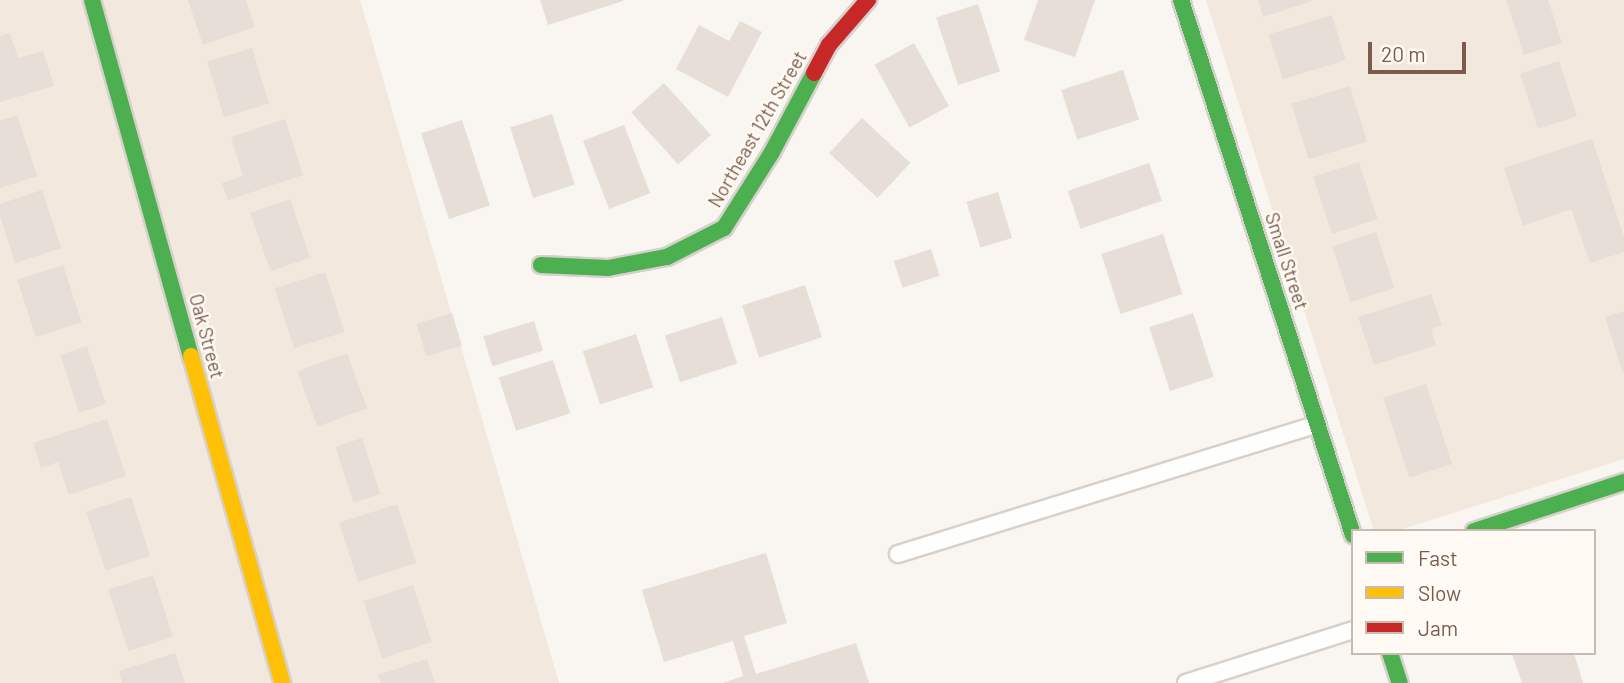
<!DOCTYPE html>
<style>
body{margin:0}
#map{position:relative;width:1624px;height:683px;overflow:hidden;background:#f9f5f0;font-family:Barlow,sans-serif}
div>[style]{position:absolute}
.residential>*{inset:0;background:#f2e8de}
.building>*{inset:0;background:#e6ded7;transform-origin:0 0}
.roads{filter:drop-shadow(2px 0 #d7d1cb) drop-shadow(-2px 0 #d7d1cb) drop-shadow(0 2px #d7d1cb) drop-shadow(0 -2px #d7d1cb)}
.lane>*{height:16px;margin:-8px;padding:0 8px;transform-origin:8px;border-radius:8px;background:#fefefd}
.fast>*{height:16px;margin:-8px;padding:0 8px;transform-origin:8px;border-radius:8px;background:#4caf50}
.slow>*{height:16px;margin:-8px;padding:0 8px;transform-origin:8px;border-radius:8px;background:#ffc107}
.jam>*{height:16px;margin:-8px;padding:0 8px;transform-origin:8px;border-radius:8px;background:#c62828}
span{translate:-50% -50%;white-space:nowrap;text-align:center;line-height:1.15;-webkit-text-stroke:5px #fffaf3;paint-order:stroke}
.street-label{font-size:19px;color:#7a5c4d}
.legend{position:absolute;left:1351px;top:529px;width:245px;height:126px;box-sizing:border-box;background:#fffaf3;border:2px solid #cabbb1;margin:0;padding:9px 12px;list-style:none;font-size:21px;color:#7a5c4d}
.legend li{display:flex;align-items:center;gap:14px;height:35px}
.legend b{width:35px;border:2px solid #cabbb1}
.scale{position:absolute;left:1368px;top:42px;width:98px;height:32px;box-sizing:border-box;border:4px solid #7a5c4d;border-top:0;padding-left:9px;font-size:21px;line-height:24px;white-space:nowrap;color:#7a5c4d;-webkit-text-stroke:5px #fffaf3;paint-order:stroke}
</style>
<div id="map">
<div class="residential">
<i style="clip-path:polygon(0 0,360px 0,559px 683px,0 683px)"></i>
<i style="clip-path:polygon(1206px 0,1624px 0,1624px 459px,1396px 531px,1374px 531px)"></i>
</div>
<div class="building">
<i style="clip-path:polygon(188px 0,246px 0,255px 27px,203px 45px)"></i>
<i style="clip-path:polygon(540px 0,623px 0,623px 1px,548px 25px)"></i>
<i style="clip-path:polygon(1038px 0,1095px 0,1075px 57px,1024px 40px)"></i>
<i style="clip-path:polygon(1258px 0,1312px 0,1312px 1px,1263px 17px)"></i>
<i style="clip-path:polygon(1506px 0,1548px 0,1562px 43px,1524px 55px)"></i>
<i style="left:978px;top:4px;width:71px;height:44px;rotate:72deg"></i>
<i style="left:1332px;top:15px;width:47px;height:66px;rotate:73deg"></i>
<i style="clip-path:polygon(740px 21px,762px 32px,728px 97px,676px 69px,699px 25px,729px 41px)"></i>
<i style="clip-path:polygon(10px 33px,18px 58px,43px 51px,54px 86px,0 102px,0 36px)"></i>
<i style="left:914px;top:43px;width:72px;height:45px;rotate:61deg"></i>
<i style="left:252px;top:48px;width:58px;height:47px;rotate:73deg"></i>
<i style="left:1559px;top:61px;width:58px;height:41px;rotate:72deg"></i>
<i style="left:1123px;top:70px;width:52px;height:65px;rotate:72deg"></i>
<i style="left:664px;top:83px;width:70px;height:44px;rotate:48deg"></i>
<i style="left:1350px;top:86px;width:58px;height:61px;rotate:73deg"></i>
<i style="left:552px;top:114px;width:74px;height:44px;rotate:72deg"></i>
<i style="clip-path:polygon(17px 115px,37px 176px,0 188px,0 121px)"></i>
<i style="left:862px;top:118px;width:66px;height:48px;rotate:43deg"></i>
<i style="clip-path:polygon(285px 119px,303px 175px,228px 200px,222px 183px,243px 176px,231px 137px)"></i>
<i style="left:462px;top:120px;width:90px;height:43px;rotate:72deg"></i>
<i style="left:624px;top:125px;width:73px;height:44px;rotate:69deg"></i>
<i style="clip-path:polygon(1592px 139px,1624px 237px,1624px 252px,1590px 263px,1571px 209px,1523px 226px,1504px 168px)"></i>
<i style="left:1359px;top:162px;width:60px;height:48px;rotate:72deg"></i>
<i style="left:1149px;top:163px;width:40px;height:86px;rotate:71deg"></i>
<i style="clip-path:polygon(42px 190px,61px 248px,15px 263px,0 216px,0 204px)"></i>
<i style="left:998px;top:192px;width:48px;height:33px;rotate:73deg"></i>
<i style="left:290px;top:199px;width:62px;height:42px;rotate:71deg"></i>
<i style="left:1376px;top:232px;width:59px;height:46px;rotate:72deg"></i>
<i style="left:1163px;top:234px;width:63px;height:65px;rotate:72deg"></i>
<i style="left:931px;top:249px;width:28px;height:39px;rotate:72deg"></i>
<i style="left:63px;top:265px;width:60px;height:48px;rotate:72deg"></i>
<i style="left:325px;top:272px;width:63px;height:53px;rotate:72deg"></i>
<i style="left:805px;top:285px;width:55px;height:66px;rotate:72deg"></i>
<i style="clip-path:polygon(1431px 294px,1442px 325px,1431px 329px,1436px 345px,1374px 365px,1358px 317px)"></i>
<i style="clip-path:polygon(1624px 311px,1624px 373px,1623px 373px,1605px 317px)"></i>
<i style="left:452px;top:313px;width:34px;height:37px;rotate:73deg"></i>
<i style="left:1193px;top:313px;width:67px;height:46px;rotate:72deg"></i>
<i style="left:722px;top:317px;width:49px;height:60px;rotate:72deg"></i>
<i style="left:534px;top:321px;width:31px;height:53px;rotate:73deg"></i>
<i style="left:636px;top:334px;width:56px;height:56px;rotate:72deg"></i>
<i style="left:87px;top:346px;width:61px;height:28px;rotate:72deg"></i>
<i style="left:347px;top:353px;width:59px;height:53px;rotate:70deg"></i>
<i style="left:553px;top:360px;width:56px;height:57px;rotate:72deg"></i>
<i style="left:1426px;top:384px;width:84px;height:45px;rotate:72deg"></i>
<i style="clip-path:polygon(107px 419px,126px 476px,69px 495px,58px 462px,41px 468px,33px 443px)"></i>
<i style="left:362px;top:438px;width:59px;height:28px;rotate:72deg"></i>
<i style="left:131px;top:497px;width:62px;height:47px;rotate:72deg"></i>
<i style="left:397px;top:504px;width:62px;height:61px;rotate:72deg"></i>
<i style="clip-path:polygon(766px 553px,787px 623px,744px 636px,756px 674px,856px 643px,869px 683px,723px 683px,743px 676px,733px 641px,664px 662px,642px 590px)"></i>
<i style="left:153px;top:575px;width:65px;height:47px;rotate:72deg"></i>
<i style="left:413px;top:585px;width:60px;height:52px;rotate:72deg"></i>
<i style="clip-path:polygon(175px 653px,185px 683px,122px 683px,119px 671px)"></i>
<i style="clip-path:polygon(1512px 653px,1574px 653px,1583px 683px,1522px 683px)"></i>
<i style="clip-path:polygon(427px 659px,435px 683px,381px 683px,378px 675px)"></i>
</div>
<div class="roads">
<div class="lane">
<i style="left:898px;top:554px;width:439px;rotate:-17.2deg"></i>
<i style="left:1186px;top:683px;width:175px;rotate:-17.6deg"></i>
</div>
<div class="fast">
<i style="left:92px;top:0;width:370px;rotate:74.5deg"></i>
<i style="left:1181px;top:0;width:562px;rotate:72.18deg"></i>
<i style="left:541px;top:265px;width:67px;rotate:2.6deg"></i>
<i style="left:608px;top:268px;width:60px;rotate:-10.6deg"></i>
<i style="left:667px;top:257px;width:64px;rotate:-27deg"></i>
<i style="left:724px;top:228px;width:90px;rotate:-57.7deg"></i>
<i style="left:772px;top:152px;width:89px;rotate:-62deg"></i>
<i style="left:1474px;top:531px;width:158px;rotate:-18.1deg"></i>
<i style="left:1390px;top:653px;width:32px;rotate:72deg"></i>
</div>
<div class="slow">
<i style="left:191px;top:356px;width:339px;rotate:74.4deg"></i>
</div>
<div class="jam">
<i style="left:814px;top:73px;width:32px;rotate:-62deg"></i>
<i style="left:829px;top:45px;width:60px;rotate:-49.1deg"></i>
</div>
</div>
<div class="street-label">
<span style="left:757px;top:129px;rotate:-60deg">Northeast 12th Street</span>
<span style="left:1287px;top:261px;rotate:72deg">Small Street</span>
<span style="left:207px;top:336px;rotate:75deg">Oak Street</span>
</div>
<ul class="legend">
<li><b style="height:9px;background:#4caf50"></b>Fast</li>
<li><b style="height:9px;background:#ffc107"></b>Slow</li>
<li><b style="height:9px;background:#c62828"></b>Jam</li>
</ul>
<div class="scale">20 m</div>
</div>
